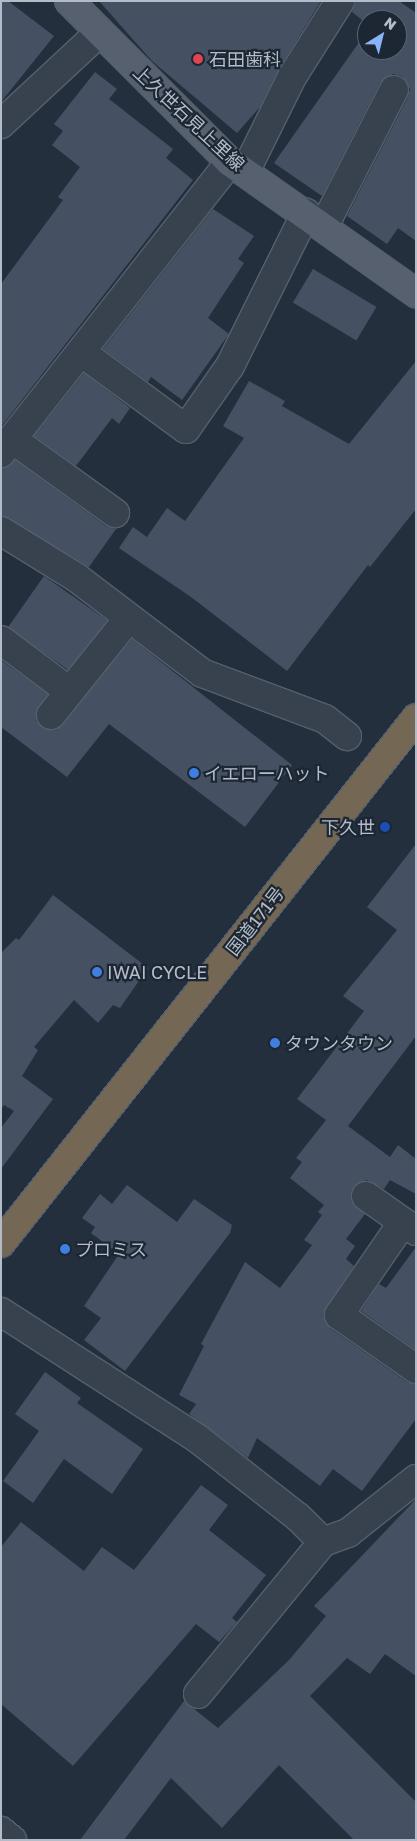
<!DOCTYPE html>
<meta charset="utf-8">
<style>
body{margin:0}
#map{position:relative;width:417px;height:1841px;overflow:hidden;background:#242f3e;font-family:"Golos Text","Noto Sans JP",sans-serif}
div>[style]{position:absolute}
.building>*{inset:0;background:#455162;transform-origin:0 0}
.roads{filter:drop-shadow(1px 0 #565f6c) drop-shadow(-1px 0 #565f6c) drop-shadow(0 1px #565f6c) drop-shadow(0 -1px #565f6c)}
.minor>*{height:28px;margin:-14px;padding:0 14px;transform-origin:14px;border-radius:14px;background:#38414e}
.major>*{height:28px;margin:-14px;padding:0 14px;transform-origin:14px;border-radius:14px;background:#56606e}
.highway>*{height:28px;margin:-14px;padding:0 14px;transform-origin:14px;border-radius:14px;background:#746855}
.dots>*{width:14px;height:14px;translate:-50% -50%;box-sizing:border-box;border:2px solid #1d2633;border-radius:50%}
span{translate:-50% -50%;white-space:nowrap;text-align:center;line-height:1.15;-webkit-text-stroke:4.5px #1d2633;paint-order:stroke}
.poi-label{font-size:18px;color:#b4bcc9}
.left{translate:0 -50%;text-align:left}
.right{translate:-100% -50%;text-align:right}
.street-label{font-size:18px;color:#b4bcc9}
.frame{position:absolute;inset:0;border:2px solid #b4bcc9;pointer-events:none}
.north{position:absolute;left:357px;top:10px;width:50px;height:50px;box-sizing:border-box;background:#1d2633;border:1px solid #59626f;border-radius:50%;rotate:36deg;font-size:14px;font-weight:700;line-height:20px;text-align:center;color:#b4bcc9}
.north::after{content:'';display:block;margin:auto;width:18px;height:22px;background:#8ab4f8;clip-path:polygon(50% 0,100% 100%,50% 72%,0 100%)}
</style>
<div id="map">
<div class="building">
<i style="clip-path:polygon(1px 1px,8px 1px,54px 36px,1px 102px)"></i>
<i style="clip-path:polygon(99px 1px,321px 1px,279px 69px,260px 107px,237px 133px,152px 61px)"></i>
<i style="clip-path:polygon(356px 1px,399px 1px,416px 13px,416px 241px,398px 228px,387px 244px,347px 216px,408px 97px,410px 89px,402px 76px,393px 74px,380px 83px,322px 196px,274px 163px,367px 31px,367px 50px,397px 50px,397px 20px,367px 20px,367px 24px,352px 12px)"></i>
<i style="clip-path:polygon(95px 72px,117px 89px,109px 99px,173px 149px,166px 158px,193px 180px,1px 427px,1px 284px,63px 200px,58px 197px,80px 167px,52px 145px,63px 131px,54px 124px)"></i>
<i style="clip-path:polygon(213px 209px,254px 236px,238px 259px,244px 263px,208px 318px,229px 334px,182px 400px,151px 377px,148px 382px,103px 349px)"></i>
<i style="left:313px;top:269px;width:74px;height:39px;rotate:31deg"></i>
<i style="clip-path:polygon(416px 361px,416px 509px,370px 567px,368px 565px,287px 671px,191px 597px,119px 548px,133px 527px,147px 537px,167px 508px,185px 521px,244px 438px,223px 426px,249px 381px,285px 401px,282px 406px,349px 444px)"></i>
<i style="clip-path:polygon(84px 373px,130px 408px,119px 424px,112px 418px,76px 466px,34px 436px)"></i>
<i style="clip-path:polygon(15px 460px,106px 526px,116px 529px,89px 567px,1px 515px,1px 468px)"></i>
<i style="left:44px;top:576px;width:77px;height:63px;rotate:35deg"></i>
<i style="clip-path:polygon(132px 639px,292px 765px,245px 827px,109px 724px,67px 777px,1px 727px,1px 660px,48px 694px,36px 712px,36px 720px,42px 727px,56px 730px)"></i>
<i style="clip-path:polygon(416px 844px,416px 1036px,348px 1126px,390px 1157px,398px 1145px,416px 1159px,416px 1194px,390px 1180px,384px 1189px,367px 1180px,354px 1187px,352px 1202px,365px 1214px,346px 1239px,355px 1246px,346px 1259px,354px 1266px,324px 1313px,330px 1328px,407px 1382px,416px 1384px,416px 1419px,362px 1491px,333px 1469px,320px 1486px,257px 1438px,248px 1458px,189px 1414px,196px 1404px,179px 1395px,204px 1346px,201px 1344px,245px 1262px,280px 1288px,312px 1245px,304px 1240px,322px 1215px,318px 1212px,324px 1205px,290px 1178px,302px 1162px,296px 1158px,326px 1120px,297px 1099px,364px 1011px,343px 996px,397px 930px,367px 907px)"></i>
<i style="clip-path:polygon(53px 895px,148px 968px,120px 1008px,113px 1005px,98px 1023px,74px 1000px,34px 1047px,38px 1050px,22px 1076px,53px 1099px,1px 1169px,1px 1128px,14px 1111px,4px 1105px,1px 1109px,1px 953px,16px 938px,19px 940px)"></i>
<i style="clip-path:polygon(127px 1185px,177px 1222px,194px 1199px,232px 1225px,230px 1233px,125px 1371px,84px 1340px,101px 1318px,84px 1306px,119px 1254px,91px 1233px,95px 1227px,82px 1218px,100px 1194px,112px 1204px)"></i>
<i style="clip-path:polygon(416px 1247px,416px 1350px,361px 1311px,379px 1284px,386px 1288px)"></i>
<i style="clip-path:polygon(45px 1372px,81px 1398px,77px 1403px,143px 1449px,112px 1494px,64px 1459px,33px 1503px,3px 1481px,39px 1431px,15px 1414px)"></i>
<i style="clip-path:polygon(201px 1485px,228px 1505px,209px 1530px,266px 1575px,232px 1618px,237px 1622px,219px 1642px,196px 1624px,73px 1766px,1px 1704px,1px 1547px,21px 1522px,84px 1571px,102px 1547px,134px 1570px)"></i>
<i style="clip-path:polygon(416px 1499px,416px 1676px,385px 1654px,370px 1674px,347px 1658px,310px 1696px,416px 1802px,416px 1840px,354px 1840px,279px 1765px,222px 1828px,171px 1778px,124px 1840px,80px 1840px,184px 1701px,218px 1728px,290px 1659px,326px 1616px,314px 1606px)"></i>
</div>
<div class="roads">
<div class="minor">
<i style="left:1px;top:124px;width:135px;rotate:-42.9deg"></i>
<i style="left:245px;top:172px;width:106px;rotate:-63.7deg"></i>
<i style="left:292px;top:77px;width:90px;rotate:-57.7deg"></i>
<i style="left:324px;top:226px;width:153px;rotate:-62.8deg"></i>
<i style="left:81px;top:352px;width:130px;rotate:36.3deg"></i>
<i style="left:186px;top:429px;width:77px;rotate:-55.1deg"></i>
<i style="left:230px;top:366px;width:171px;rotate:-63.6deg"></i>
<i style="left:12px;top:439px;width:127px;rotate:35.7deg"></i>
<i style="left:1px;top:453px;width:370px;rotate:-51.8deg"></i>
<i style="left:1px;top:531px;width:89px;rotate:31.7deg"></i>
<i style="left:77px;top:578px;width:157px;rotate:37.2deg"></i>
<i style="left:202px;top:673px;width:131px;rotate:20.5deg"></i>
<i style="left:325px;top:719px;width:28px;rotate:38deg"></i>
<i style="left:1px;top:640px;width:85px;rotate:36.9deg"></i>
<i style="left:51px;top:715px;width:110px;rotate:-51.3deg"></i>
<i style="left:366px;top:1196px;width:61px;rotate:35deg"></i>
<i style="left:403px;top:1222px;width:113px;rotate:124.5deg"></i>
<i style="left:339px;top:1315px;width:94px;rotate:35deg"></i>
<i style="left:1px;top:1312px;width:234px;rotate:32.8deg"></i>
<i style="left:198px;top:1439px;width:127px;rotate:38deg"></i>
<i style="left:298px;top:1517px;width:35px;rotate:45deg"></i>
<i style="left:323px;top:1542px;width:27px;rotate:-20deg"></i>
<i style="left:348px;top:1533px;width:87px;rotate:-38.5deg"></i>
<i style="left:198px;top:1694px;width:197px;rotate:-50.6deg"></i>
<i style="left:1px;top:1831px;width:14px;rotate:39deg"></i>
</div>
<div class="major">
<i style="left:69px;top:1px;width:228px;rotate:45deg"></i>
<i style="left:230px;top:162px;width:228px;rotate:35.2deg"></i>
</div>
<div class="highway">
<i style="left:1px;top:1243px;width:669px;rotate:-51.67deg"></i>
</div>
</div>
<div class="dots">
<i style="left:198px;top:59px;background:#e0444e"></i>
<i style="left:194px;top:773px;background:#3f7fe0"></i>
<i style="left:385px;top:827px;background:#1a4fb4"></i>
<i style="left:97px;top:972px;background:#3f7fe0"></i>
<i style="left:275px;top:1043px;background:#3f7fe0"></i>
<i style="left:65px;top:1249px;background:#3f7fe0"></i>
</div>
<div class="poi-label">
<span class="left" style="left:209px;top:59px">石田歯科</span>
<span class="left" style="left:204px;top:773px">イエローハット</span>
<span class="right" style="left:375px;top:827px">下久世</span>
<span class="left" style="left:107px;top:972px">IWAI CYCLE</span>
<span class="left" style="left:285px;top:1043px">タウンタウン</span>
<span class="left" style="left:75px;top:1249px">プロミス</span>
</div>
<div class="street-label">
<span style="left:189px;top:118px;rotate:43deg">上久世石見上里線</span>
<span style="left:255px;top:921px;rotate:-52deg">国道171号</span>
</div>
<div class="frame"></div>
<div class="north">N</div>
</div>
